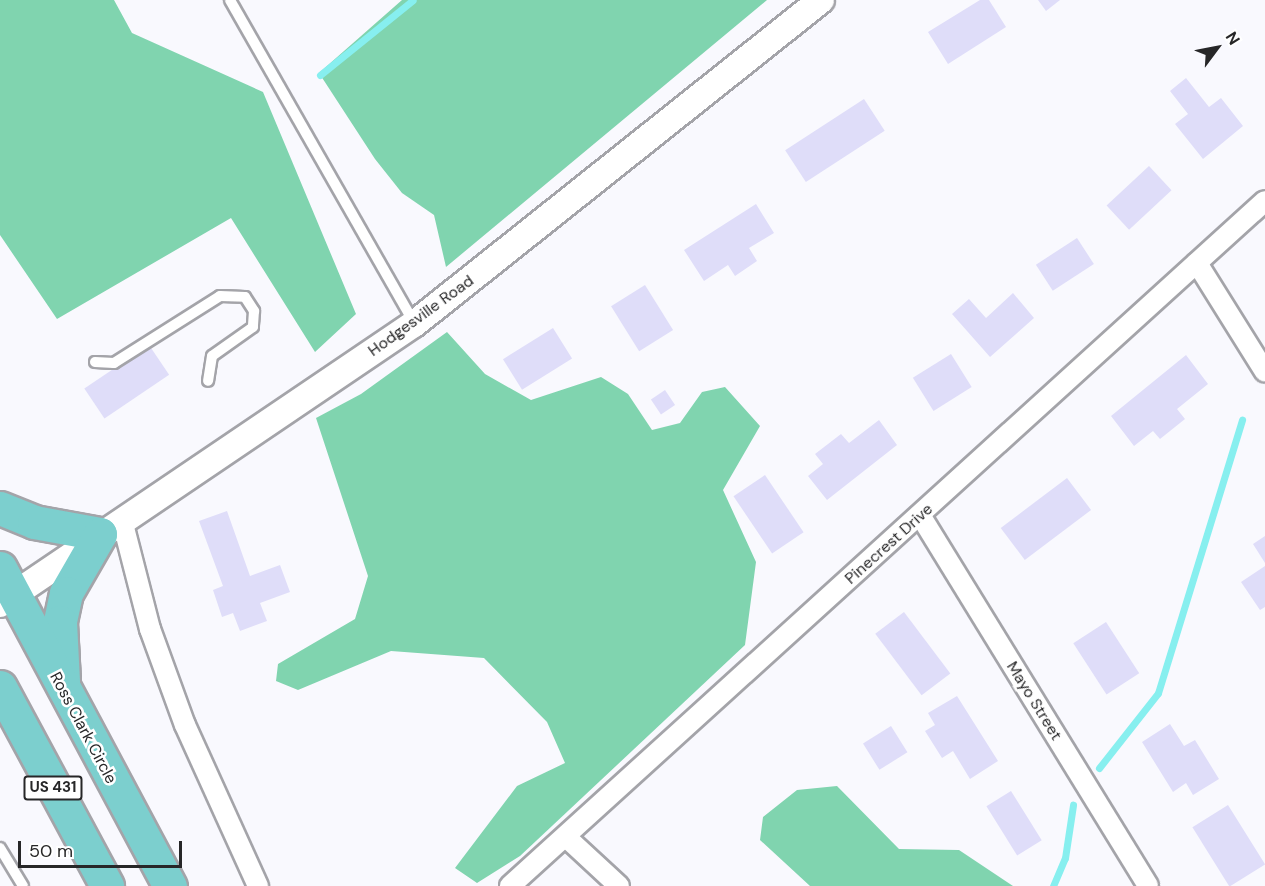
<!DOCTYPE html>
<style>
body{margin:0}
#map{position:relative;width:1265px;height:886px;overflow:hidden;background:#f9f9fe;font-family:"DM Sans",sans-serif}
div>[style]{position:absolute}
.forest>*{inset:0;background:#80d4af}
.stream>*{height:7px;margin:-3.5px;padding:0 3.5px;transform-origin:3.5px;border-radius:3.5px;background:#87efef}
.building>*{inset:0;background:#dfddf9;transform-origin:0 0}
.roads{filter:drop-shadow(2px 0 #a4a4a9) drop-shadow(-2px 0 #a4a4a9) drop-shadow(0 2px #a4a4a9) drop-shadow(0 -2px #a4a4a9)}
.service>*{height:10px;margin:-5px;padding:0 5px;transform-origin:5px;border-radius:5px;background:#fff}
.minor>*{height:20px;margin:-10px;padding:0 10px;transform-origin:10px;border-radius:10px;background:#fff}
.tertiary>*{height:26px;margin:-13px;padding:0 13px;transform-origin:13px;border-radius:13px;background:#fff}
.trunk>*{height:33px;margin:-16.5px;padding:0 16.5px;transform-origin:16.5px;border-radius:16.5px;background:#7ccfce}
span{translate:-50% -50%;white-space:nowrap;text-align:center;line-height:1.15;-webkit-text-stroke:5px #fff;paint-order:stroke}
.shield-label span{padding:2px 4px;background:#fff;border:2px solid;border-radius:4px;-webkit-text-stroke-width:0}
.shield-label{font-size:15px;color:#272728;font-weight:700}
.street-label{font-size:16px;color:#272728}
.north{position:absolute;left:1187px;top:18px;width:60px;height:60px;-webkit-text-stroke:4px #fff;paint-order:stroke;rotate:58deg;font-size:16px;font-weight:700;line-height:24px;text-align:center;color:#272728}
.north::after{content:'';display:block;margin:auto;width:21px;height:27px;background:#272728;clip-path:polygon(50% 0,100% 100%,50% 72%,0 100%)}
.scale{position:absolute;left:18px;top:841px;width:164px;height:27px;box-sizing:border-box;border:3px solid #272728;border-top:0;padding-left:8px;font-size:18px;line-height:21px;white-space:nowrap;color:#272728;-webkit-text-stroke:4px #fff;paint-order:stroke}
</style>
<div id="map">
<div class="forest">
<i style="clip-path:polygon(0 0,114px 0,132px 33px,263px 92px,356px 314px,315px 352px,231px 218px,57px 319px,0 235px)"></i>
<i style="clip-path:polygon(402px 0,767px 0,446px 267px,434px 215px,402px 193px,375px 159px,319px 73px)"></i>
<i style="clip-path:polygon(447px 332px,485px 374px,531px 400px,601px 377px,628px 394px,652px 430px,680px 423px,702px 392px,725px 387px,760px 426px,723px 490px,756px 562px,745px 645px,520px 856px,477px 883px,455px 868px,517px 786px,565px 763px,547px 722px,484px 658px,391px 651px,298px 690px,276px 681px,278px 664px,355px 619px,368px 576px,316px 418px,361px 394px)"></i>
<i style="clip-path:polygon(837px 786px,899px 849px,959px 850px,1013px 886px,810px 886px,760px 840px,763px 817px,797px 790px)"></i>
</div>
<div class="stream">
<i style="left:320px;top:75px;width:119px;rotate:-38.9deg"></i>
<i style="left:1099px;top:768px;width:95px;rotate:-51.8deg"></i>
<i style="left:1158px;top:693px;width:286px;rotate:-72.9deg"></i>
<i style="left:1053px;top:886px;width:30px;rotate:-67deg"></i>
<i style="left:1065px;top:858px;width:54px;rotate:-81.4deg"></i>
</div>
<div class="building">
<i style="clip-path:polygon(980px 0,989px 0,1006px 27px,948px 64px,928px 32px)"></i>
<i style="clip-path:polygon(1038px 0,1060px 0,1046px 11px)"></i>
<i style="clip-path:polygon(1186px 78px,1209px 107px,1221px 98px,1243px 126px,1203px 159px,1175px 124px,1188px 114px,1170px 91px)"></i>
<i style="left:864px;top:99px;width:38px;height:94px;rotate:57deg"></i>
<i style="left:1149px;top:166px;width:33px;height:58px;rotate:47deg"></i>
<i style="clip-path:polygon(756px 204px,774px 233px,749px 248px,757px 261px,735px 276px,728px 265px,704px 281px,684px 250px)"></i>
<i style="left:1077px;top:238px;width:31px;height:49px;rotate:57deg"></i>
<i style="left:645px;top:285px;width:53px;height:40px;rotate:58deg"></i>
<i style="clip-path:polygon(1013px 293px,1034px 318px,990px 357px,952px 314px,969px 299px,986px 318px)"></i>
<i style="left:553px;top:328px;width:36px;height:59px;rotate:58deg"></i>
<i style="left:149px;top:345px;width:36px;height:78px;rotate:56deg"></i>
<i style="left:951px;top:354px;width:39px;height:45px;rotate:58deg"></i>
<i style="clip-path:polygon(1186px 355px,1208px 384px,1177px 409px,1185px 419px,1160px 439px,1153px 431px,1134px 446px,1111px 416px)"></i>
<i style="left:665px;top:390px;width:18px;height:17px;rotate:56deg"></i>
<i style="clip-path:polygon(879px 420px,897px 445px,827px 500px,808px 476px,823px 464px,815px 454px,841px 434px,849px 443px)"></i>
<i style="left:765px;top:475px;width:69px;height:38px;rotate:56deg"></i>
<i style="left:1067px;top:478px;width:40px;height:83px;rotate:53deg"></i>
<i style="clip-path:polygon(227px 511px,250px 576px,280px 565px,290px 592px,260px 603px,267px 621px,240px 631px,233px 613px,222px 617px,213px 590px,223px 586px,199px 521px)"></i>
<i style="clip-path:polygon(1265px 536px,1265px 563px,1253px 544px)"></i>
<i style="clip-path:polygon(1265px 566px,1265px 607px,1260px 610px,1241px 582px)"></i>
<i style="left:904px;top:612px;width:77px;height:36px;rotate:53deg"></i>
<i style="left:1106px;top:622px;width:61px;height:39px;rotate:57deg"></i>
<i style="clip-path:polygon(957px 696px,998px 761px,970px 779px,953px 751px,942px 758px,925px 731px,935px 725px,928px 713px)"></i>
<i style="clip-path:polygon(1170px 724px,1184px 746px,1195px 740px,1219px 779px,1193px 795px,1186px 783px,1173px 792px,1142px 742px)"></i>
<i style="left:891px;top:726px;width:31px;height:33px;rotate:58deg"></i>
<i style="left:1011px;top:791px;width:58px;height:29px;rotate:58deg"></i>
<i style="left:1228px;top:805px;width:70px;height:42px;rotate:58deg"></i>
</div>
<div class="roads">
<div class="service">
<i style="left:230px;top:0;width:372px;rotate:60.3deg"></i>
<i style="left:95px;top:362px;width:19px;rotate:3deg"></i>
<i style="left:114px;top:363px;width:125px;rotate:-32.3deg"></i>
<i style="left:220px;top:296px;width:25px;rotate:2deg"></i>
<i style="left:245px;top:297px;width:17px;rotate:57deg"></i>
<i style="left:254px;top:311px;width:16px;rotate:94deg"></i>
<i style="left:253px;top:327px;width:50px;rotate:144.7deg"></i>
<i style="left:212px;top:356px;width:25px;rotate:99deg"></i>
<i style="left:0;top:848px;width:44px;rotate:58.8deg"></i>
</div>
<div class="minor">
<i style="left:1197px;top:263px;width:128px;rotate:58deg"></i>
<i style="left:920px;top:515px;width:435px;rotate:58.4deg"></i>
<i style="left:122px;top:520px;width:113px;rotate:75.6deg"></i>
<i style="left:150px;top:629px;width:102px;rotate:70deg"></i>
<i style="left:185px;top:725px;width:177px;rotate:65.6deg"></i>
<i style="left:566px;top:837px;width:72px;rotate:42.8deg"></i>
<i style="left:510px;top:886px;width:1019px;rotate:-42.22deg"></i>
</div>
<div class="tertiary">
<i style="left:0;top:604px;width:500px;rotate:-34.1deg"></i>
<i style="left:414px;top:324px;width:520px;rotate:-38.52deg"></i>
</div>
<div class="trunk">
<i style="left:0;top:508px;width:37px;rotate:22deg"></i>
<i style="left:34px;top:522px;width:67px;rotate:10.3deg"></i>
<i style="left:100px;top:534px;width:68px;rotate:120deg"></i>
<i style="left:66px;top:593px;width:30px;rotate:102deg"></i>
<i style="left:60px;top:622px;width:60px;rotate:87.1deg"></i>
<i style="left:0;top:568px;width:361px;rotate:61.9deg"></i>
<i style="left:0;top:687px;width:226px;rotate:61.7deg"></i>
</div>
</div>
<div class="shield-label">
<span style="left:53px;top:788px">US 431</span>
</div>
<div class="street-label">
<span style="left:421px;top:316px;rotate:-36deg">Hodgesville Road</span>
<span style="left:889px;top:544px;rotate:-42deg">Pinecrest Drive</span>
<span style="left:1034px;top:701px;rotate:58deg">Mayo Street</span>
<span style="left:83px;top:728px;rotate:62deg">Ross Clark Circle</span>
</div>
<div class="north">N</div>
<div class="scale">50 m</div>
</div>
